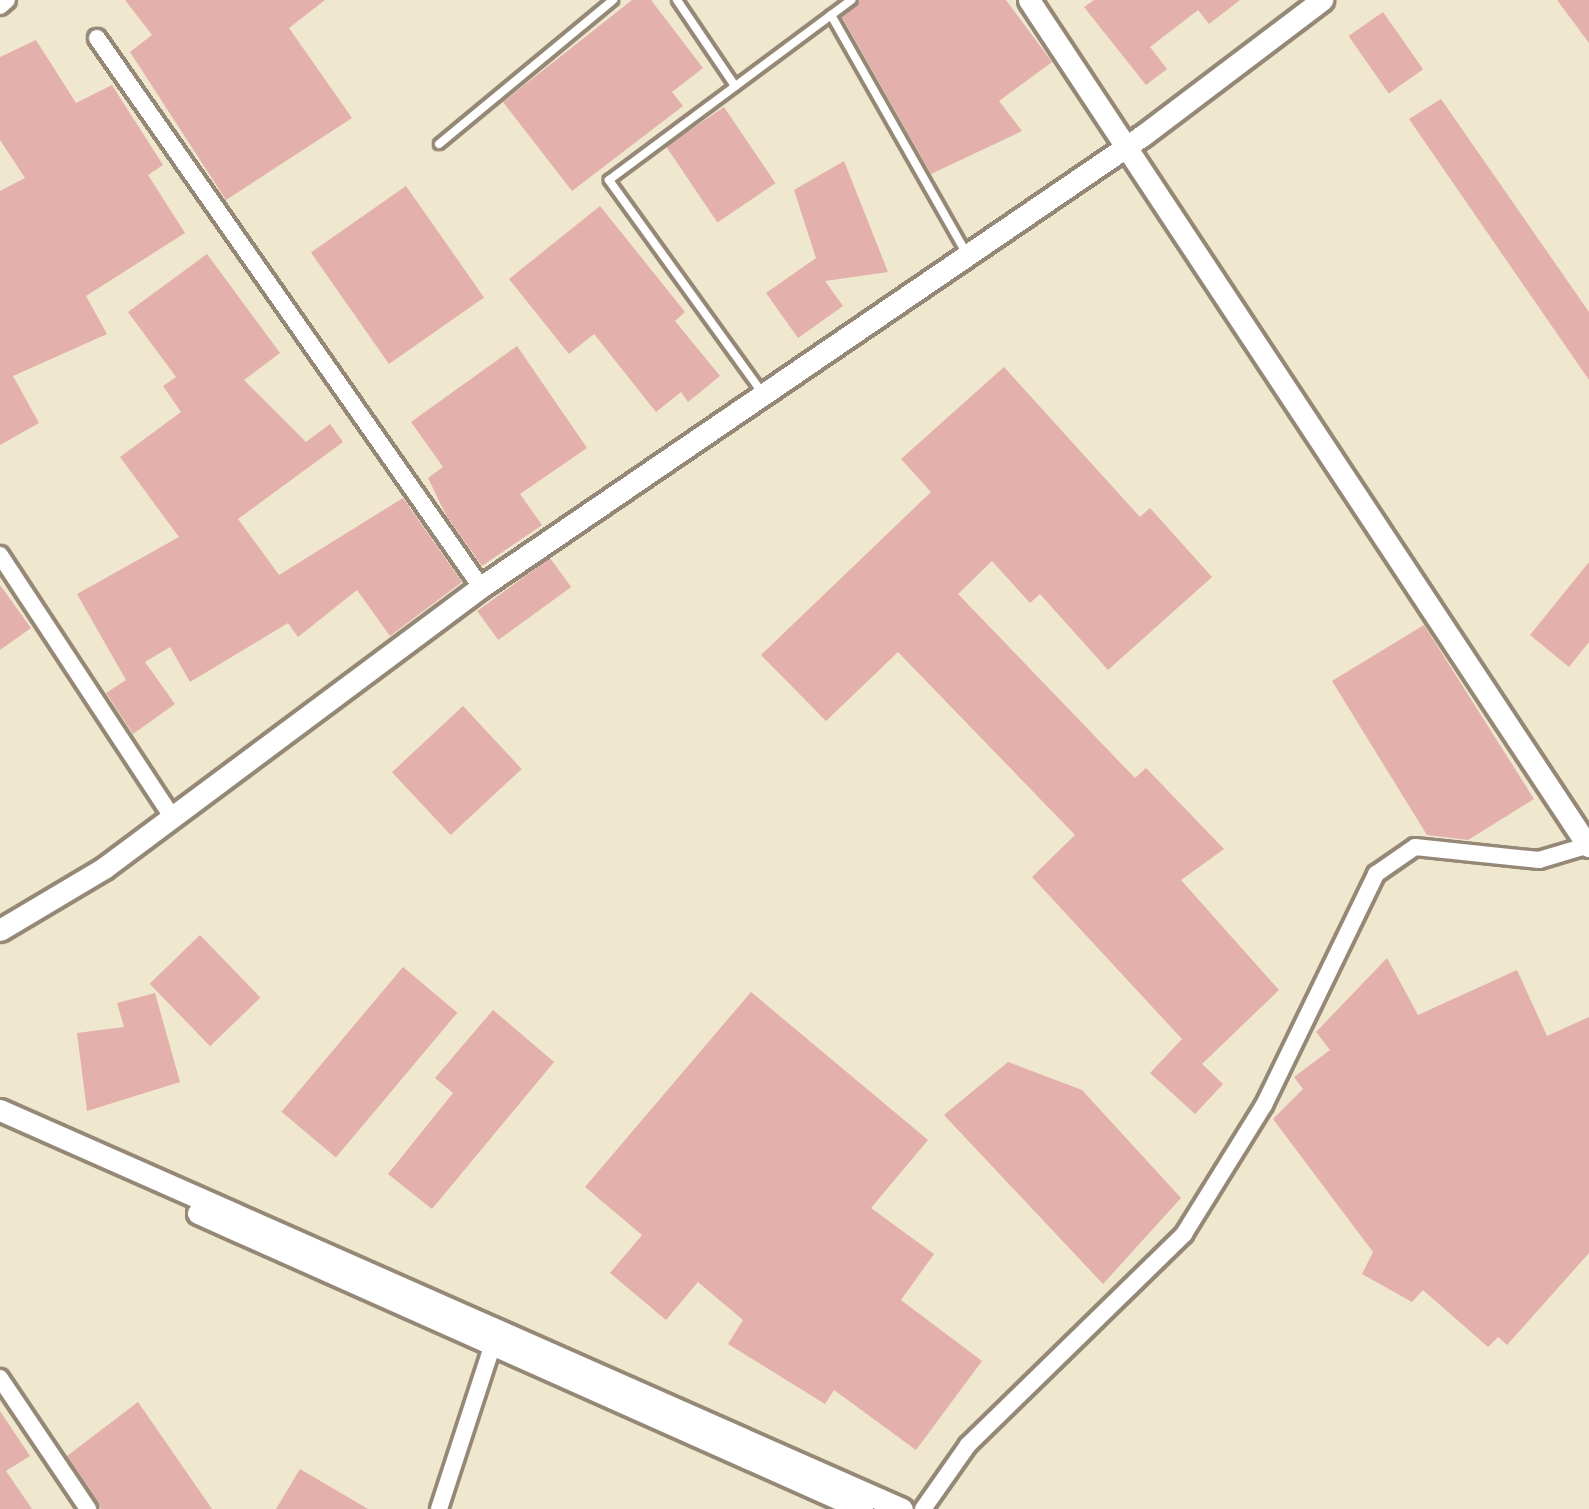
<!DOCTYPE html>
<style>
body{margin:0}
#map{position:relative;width:1589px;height:1509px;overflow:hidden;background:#efe7ce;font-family:Sriracha,sans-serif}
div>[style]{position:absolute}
.building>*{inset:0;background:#e3b0ac;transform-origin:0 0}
.roads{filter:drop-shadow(3px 0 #958876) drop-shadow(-3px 0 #958876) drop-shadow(0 3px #958876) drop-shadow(0 -3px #958876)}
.service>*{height:8px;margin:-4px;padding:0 4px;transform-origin:4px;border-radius:4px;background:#fff}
.minor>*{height:16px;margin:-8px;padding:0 8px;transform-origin:8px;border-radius:8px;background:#fff}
.tertiary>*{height:21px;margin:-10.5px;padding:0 10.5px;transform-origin:10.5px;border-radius:10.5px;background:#fff}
span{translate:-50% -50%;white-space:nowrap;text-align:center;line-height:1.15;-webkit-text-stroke:9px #f7f3e8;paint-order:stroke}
</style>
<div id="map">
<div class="building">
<i style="clip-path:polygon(125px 0,325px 0,289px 28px,352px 118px,226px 200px,130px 52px,152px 35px)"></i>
<i style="clip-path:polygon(632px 0,651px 0,703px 68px,672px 92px,683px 106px,572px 191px,503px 102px)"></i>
<i style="clip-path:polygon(859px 0,1006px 0,1052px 62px,999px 101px,1022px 131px,931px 174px,842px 17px)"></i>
<i style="clip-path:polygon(1094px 0,1240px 0,1209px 24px,1198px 10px,1150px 47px,1167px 69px,1146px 85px,1084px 7px)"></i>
<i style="clip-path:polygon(1557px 0,1589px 0,1589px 43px)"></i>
<i style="left:1383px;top:12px;width:70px;height:42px;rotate:55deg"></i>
<i style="clip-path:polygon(36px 40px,76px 103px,112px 85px,163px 165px,148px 175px,185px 233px,86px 296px,107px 334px,13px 376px,39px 423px,0 445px,0 191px,25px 178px,0 140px,0 57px)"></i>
<i style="clip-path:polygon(1441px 99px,1589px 312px,1589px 380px,1409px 119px)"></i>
<i style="left:724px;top:107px;width:92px;height:70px;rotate:56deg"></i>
<i style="clip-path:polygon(844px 161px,888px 272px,825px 281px,843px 306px,798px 338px,766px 293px,816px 258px,794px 190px)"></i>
<i style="left:406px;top:186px;width:136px;height:116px;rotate:55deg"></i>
<i style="clip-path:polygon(600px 206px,685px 312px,675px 321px,720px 376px,688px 402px,681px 392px,656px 412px,594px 334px,569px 354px,509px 279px)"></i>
<i style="clip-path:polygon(207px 254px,280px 353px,244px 380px,306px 442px,330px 424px,343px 442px,238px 519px,279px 575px,403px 498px,462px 582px,390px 636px,357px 590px,298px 637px,288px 623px,190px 682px,170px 647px,145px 662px,175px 704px,133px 734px,106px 693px,126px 680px,77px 594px,179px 537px,120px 457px,181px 412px,163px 386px,176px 377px,128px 312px)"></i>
<i style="clip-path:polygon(517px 346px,587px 448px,520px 494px,542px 525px,482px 566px,446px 515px,428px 478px,443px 467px,411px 422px)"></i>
<i style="clip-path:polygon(1004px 367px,1140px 517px,1150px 508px,1212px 577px,1108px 670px,1040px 594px,1030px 603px,992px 561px,958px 594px,1135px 778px,1146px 768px,1224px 849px,1181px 880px,1279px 990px,1202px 1064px,1223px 1084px,1195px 1114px,1150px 1073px,1182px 1039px,1032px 877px,1075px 835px,898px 652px,826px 721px,761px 655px,931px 492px,901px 459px)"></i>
<i style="left:550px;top:558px;width:36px;height:90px;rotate:54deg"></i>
<i style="clip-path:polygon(1589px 562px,1589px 642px,1569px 667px,1530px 635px)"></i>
<i style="clip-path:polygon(0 585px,31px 628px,0 650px)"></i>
<i style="clip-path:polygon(1424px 625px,1534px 799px,1468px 840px,1427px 835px,1332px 681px)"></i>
<i style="left:463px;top:706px;width:86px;height:97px;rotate:47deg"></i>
<i style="left:200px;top:935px;width:87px;height:70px;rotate:46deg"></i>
<i style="clip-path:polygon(1387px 958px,1418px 1015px,1517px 970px,1547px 1036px,1589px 1017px,1589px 1253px,1507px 1345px,1498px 1337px,1488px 1347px,1423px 1290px,1412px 1302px,1362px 1274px,1373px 1252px,1273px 1119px,1303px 1089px,1294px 1077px,1330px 1050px,1316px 1032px)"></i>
<i style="left:403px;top:967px;width:71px;height:189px;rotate:40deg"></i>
<i style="clip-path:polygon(751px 992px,928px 1140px,871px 1208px,934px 1254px,901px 1300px,982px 1361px,916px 1450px,834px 1390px,825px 1404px,728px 1344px,743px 1320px,698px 1282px,666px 1320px,610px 1273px,642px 1235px,585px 1187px)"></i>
<i style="clip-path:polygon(155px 993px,180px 1082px,87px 1111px,77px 1033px,124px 1027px,117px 1003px)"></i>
<i style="clip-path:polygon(493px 1010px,554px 1062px,432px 1209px,388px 1174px,453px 1093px,435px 1078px)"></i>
<i style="clip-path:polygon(1008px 1062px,1082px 1090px,1181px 1198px,1103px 1284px,944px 1115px)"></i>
<i style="clip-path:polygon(138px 1402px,212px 1509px,101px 1509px,67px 1456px)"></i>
<i style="clip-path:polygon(0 1411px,30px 1456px,6px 1471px,32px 1509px,0 1509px)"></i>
<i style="clip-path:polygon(300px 1469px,368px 1509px,276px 1509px)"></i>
</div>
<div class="roads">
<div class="service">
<i style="left:677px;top:0;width:104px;rotate:56deg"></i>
<i style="left:831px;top:15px;width:275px;rotate:60.4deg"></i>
<i style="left:439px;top:144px;width:226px;rotate:-39.6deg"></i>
<i style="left:761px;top:391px;width:260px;rotate:-125.8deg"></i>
<i style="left:609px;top:180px;width:302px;rotate:-36.6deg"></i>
</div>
<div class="minor">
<i style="left:0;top:6px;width:9px;rotate:-41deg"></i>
<i style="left:97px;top:38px;width:670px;rotate:55.03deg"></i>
<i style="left:0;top:555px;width:315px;rotate:56.7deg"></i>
<i style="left:0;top:1378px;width:158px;rotate:56.1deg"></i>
<i style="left:439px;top:1509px;width:174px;rotate:-71.9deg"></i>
<i style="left:923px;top:1509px;width:78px;rotate:-54.9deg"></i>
<i style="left:968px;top:1445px;width:302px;rotate:-44.3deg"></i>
<i style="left:1184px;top:1234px;width:152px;rotate:-58.2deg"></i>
<i style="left:1264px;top:1105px;width:257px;rotate:-64.1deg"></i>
<i style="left:1376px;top:874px;width:47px;rotate:-34.7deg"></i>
<i style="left:1415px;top:847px;width:125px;rotate:6deg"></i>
<i style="left:1539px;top:860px;width:52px;rotate:-16.7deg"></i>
</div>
<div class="tertiary">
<i style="left:1029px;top:0;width:1014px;rotate:56.55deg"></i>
<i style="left:0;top:930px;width:121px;rotate:-30.8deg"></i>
<i style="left:104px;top:868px;width:470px;rotate:-36.7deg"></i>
<i style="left:481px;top:587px;width:800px;rotate:-34.31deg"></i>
<i style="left:1142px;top:136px;width:226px;rotate:-37.1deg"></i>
<i style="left:0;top:1110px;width:986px;rotate:23.86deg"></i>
<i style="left:198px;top:1213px;width:727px;rotate:24.03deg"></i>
</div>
</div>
</div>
